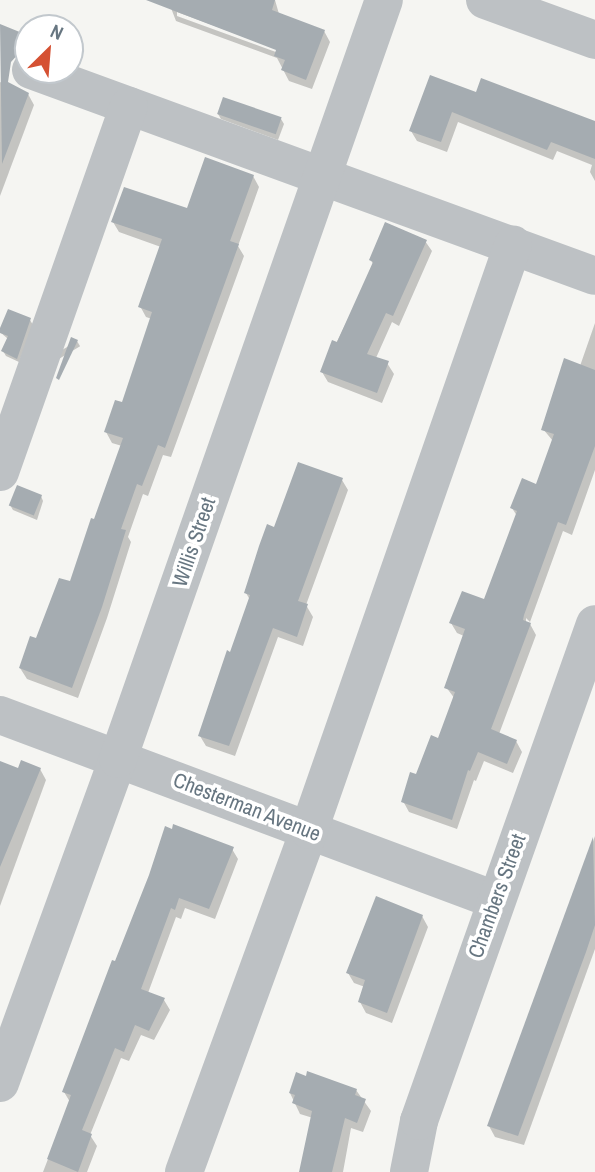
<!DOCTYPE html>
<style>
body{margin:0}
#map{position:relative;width:595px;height:1172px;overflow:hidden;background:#f5f5f2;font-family:"Archivo Narrow",sans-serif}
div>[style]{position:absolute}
.shadow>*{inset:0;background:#0003;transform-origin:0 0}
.building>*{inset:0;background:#a5acb1;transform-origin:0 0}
.minor>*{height:38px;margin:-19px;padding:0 19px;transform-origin:19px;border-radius:19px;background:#bdc1c4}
span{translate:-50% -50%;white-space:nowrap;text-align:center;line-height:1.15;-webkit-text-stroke:7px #fff;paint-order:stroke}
.street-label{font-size:21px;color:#677681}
.north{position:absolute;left:14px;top:14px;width:70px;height:70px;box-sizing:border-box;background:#fff;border:2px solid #c2c8cd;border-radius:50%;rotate:25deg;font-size:19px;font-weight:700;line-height:28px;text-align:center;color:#677681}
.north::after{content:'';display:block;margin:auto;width:24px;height:32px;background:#d55133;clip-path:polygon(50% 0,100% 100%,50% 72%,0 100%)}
</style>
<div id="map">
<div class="shadow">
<i style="clip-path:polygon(evenodd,148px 0,275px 0,279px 14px,324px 31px,330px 42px,312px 89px,289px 81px,277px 58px,176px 21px,171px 8px,148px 0,177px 12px,285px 52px,284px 55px,177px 16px,177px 12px)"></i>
<i style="clip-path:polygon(0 82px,28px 94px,34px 105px,0 196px)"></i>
<i style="clip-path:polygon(477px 94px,595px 124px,595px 181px,590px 172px,592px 165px,557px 151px,553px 160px,458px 122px,447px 152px,417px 141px,411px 131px)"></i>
<i style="clip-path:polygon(218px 114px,281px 119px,284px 124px,278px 140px,221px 119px)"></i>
<i style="clip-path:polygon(253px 176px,259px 187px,238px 246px,244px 256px,171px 457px,163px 455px,148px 496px,143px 494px,128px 537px,131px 542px,107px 618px,78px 698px,27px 679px,20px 668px,71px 583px,122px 446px,112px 443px,106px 432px,123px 405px,152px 319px,146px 317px,140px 306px,161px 247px,119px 232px,113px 222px,188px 210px)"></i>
<i style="clip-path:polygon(425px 241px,432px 251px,399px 326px,392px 322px,376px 358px,387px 363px,394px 374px,382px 403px,328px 382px,322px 372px,374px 266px,371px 260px)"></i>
<i style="clip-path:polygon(30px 320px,33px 325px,19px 362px,6px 356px,3px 351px,8px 339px,0 332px)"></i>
<i style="clip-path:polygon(595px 323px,595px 470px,572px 535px,563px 531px,530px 622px,526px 618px,526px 624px,530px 624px,536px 635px,499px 734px,516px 741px,522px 752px,513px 773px,484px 761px,476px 781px,474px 780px,457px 829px,409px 812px,403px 801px,439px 740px,455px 699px,446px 687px,464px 636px,457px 633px,451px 623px,485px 602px,517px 516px,512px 508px,537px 486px,553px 441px,543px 429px,580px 366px)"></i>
<i style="left:77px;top:341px;width:6px;height:42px;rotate:59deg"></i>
<i style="clip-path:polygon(342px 480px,348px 490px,306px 605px,313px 617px,303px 646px,278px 637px,235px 756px,206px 746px,200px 736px,250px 600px,246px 593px,275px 529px)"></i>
<i style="clip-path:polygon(41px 496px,43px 501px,37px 520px,13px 510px,10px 505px)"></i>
<i style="clip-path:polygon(40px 769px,46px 780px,0 906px,0 785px,19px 770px)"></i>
<i style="clip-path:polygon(595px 836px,595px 949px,524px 1145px,495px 1137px,489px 1126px)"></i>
<i style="clip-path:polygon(232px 849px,238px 859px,215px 919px,185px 908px,181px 919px,176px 917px,148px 993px,164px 1000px,170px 1010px,154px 1040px,141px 1035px,129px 1061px,121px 1058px,90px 1135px,97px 1146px,87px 1172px,43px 1172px,70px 1102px,64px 1092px,151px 876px)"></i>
<i style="clip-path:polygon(422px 916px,428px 927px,392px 1023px,366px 1013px,360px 1002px,365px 987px,354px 983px,348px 973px)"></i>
<i style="clip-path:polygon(356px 1090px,371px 1111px,363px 1132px,351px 1128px,343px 1172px,300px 1172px,313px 1118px,300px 1114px,290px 1093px)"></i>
</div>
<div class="building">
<i style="clip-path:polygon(146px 0,275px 0,272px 10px,325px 30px,306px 80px,281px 70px,285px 60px,274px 56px,276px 50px)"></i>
<i style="clip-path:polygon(0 24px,27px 35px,20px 52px,11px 62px,8px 82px,29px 93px,2px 164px)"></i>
<i style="clip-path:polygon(430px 75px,476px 92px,481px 78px,595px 121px,595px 159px,551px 142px,547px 150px,452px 112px,441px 142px,409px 131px)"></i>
<i style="left:223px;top:97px;width:62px;height:18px;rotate:19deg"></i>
<i style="clip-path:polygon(205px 157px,254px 175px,230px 241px,239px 244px,165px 448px,158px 445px,142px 486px,137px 484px,121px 529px,126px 530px,102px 607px,72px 688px,19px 668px,30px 636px,36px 638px,59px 578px,70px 581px,91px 518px,94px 519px,123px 438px,104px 432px,115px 400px,122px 402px,152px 312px,138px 307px,162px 239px,111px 222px,124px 187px,187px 208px)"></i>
<i style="clip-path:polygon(385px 222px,427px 240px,393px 316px,386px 313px,367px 354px,389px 361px,377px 393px,320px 372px,332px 340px,337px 342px,373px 262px,369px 260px)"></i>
<i style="clip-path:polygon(8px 309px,31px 318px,17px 359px,1px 351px,8px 336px,0 333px,0 328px)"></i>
<i style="clip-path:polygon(71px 337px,78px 340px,59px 380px,56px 378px)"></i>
<i style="clip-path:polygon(564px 358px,595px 370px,595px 446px,566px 525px,558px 522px,524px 615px,523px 620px,531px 623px,491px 729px,517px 740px,507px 764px,478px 752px,470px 771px,468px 770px,452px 820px,401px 802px,410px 772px,416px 774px,431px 735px,438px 738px,455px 692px,444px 688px,465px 629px,449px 623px,462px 591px,484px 599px,517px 511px,510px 508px,522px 478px,536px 484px,554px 434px,541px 430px)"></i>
<i style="clip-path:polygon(298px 462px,343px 478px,298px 601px,308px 604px,297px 637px,273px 628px,229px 746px,198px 736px,227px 650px,230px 652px,250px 595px,244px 593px,259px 546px,267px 524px,274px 527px)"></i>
<i style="left:17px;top:485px;width:27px;height:22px;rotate:22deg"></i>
<i style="clip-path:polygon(21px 760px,41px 768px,0 867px,0 761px,18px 768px)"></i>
<i style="clip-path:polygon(173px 824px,234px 847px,209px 909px,179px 898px,175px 910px,171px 908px,141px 989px,165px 998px,149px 1031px,135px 1025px,124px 1052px,115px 1048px,82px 1130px,92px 1134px,78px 1172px,47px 1159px,71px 1095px,62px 1092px,112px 960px,115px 961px,149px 875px,165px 826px,172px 829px)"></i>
<i style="clip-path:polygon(593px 837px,595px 925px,586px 952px,518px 1136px,487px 1126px)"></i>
<i style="clip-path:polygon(376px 896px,423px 915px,387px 1013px,358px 1002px,365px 980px,346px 973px)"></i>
<i style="clip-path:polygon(307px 1071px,357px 1089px,355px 1095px,366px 1099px,357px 1123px,345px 1118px,332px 1172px,299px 1172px,312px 1111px,292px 1103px,295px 1095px,289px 1093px,296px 1072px,306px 1076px)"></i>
</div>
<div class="minor">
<i style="left:485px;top:0;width:117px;rotate:20deg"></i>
<i style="left:31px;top:70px;width:600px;rotate:20.06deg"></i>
<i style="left:0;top:472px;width:388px;rotate:-70.6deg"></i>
<i style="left:0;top:715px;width:528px;rotate:20.49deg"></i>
<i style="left:0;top:1083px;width:345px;rotate:-70deg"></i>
<i style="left:118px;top:759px;width:804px;rotate:-70.69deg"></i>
<i style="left:184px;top:1172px;width:364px;rotate:-69.9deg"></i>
<i style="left:309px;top:830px;width:620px;rotate:-70.78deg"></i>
<i style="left:409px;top:1172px;width:52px;rotate:-78.9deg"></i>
<i style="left:419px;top:1121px;width:527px;rotate:-70.5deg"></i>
</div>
<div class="street-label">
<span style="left:194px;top:542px;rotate:-71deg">Willis Street</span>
<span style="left:247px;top:807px;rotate:21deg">Chesterman Avenue</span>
<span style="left:497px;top:896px;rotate:-70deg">Chambers Street</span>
</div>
<div class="north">N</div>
</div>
